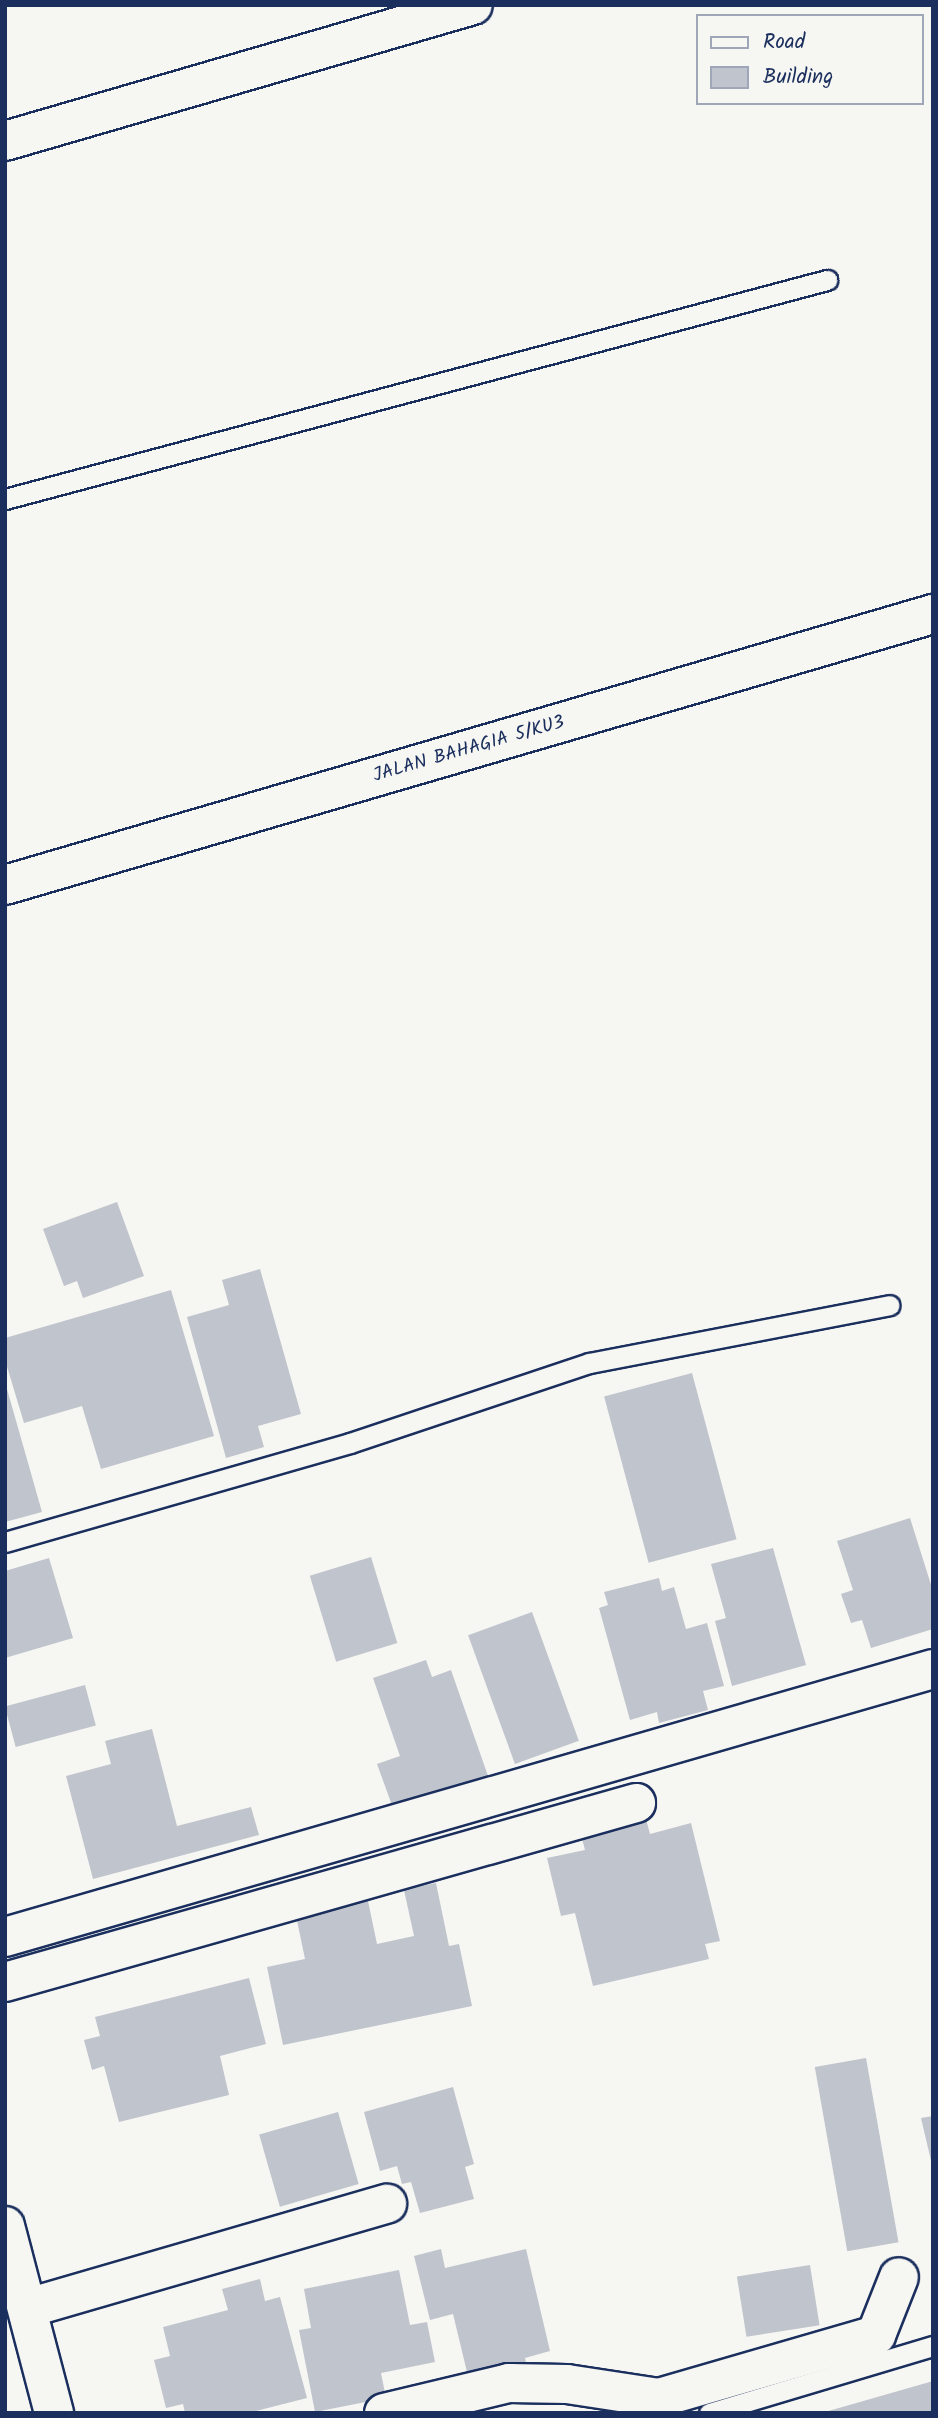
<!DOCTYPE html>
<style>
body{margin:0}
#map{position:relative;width:938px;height:2418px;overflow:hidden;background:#f6f6f2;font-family:Kalam,sans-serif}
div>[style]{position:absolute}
.building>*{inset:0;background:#c0c4cd;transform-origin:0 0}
.roads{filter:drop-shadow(2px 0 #1b2f5e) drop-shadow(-2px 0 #1b2f5e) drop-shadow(0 2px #1b2f5e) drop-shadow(0 -2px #1b2f5e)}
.lane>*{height:19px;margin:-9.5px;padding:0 9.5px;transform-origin:9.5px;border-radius:9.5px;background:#f6f6f2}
.street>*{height:38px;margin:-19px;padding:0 19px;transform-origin:19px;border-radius:19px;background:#f6f6f2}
.secondary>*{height:38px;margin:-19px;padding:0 19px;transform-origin:19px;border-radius:19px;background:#f6f6f2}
span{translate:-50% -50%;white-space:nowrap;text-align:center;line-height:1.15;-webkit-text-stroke:7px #f6f6f2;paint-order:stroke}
.street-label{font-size:19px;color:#1b2f5e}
.frame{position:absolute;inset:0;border:7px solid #1b2f5e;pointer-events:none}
.legend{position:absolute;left:696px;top:14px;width:228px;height:91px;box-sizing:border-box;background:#f6f6f2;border:2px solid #9ea6b7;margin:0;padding:9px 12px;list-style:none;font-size:21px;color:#1b2f5e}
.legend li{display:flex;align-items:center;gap:14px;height:35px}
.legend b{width:35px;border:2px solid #9ea6b7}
</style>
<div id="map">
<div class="building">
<i style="clip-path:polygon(117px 1202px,144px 1276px,83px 1298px,77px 1281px,64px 1286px,43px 1229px)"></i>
<i style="clip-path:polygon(260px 1269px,301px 1414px,258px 1426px,264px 1447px,226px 1458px,187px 1317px,229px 1305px,222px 1280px)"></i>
<i style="clip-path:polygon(171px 1290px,214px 1436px,101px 1469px,82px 1406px,24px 1423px,5px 1360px,5px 1338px)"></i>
<i style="left:692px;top:1373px;width:172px;height:91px;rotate:75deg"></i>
<i style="clip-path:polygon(5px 1382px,42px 1512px,5px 1522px)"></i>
<i style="clip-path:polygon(910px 1518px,933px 1591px,933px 1629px,871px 1648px,862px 1620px,851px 1623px,841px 1594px,853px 1590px,837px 1541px)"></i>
<i style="clip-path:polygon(773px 1548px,806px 1665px,732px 1686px,715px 1621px,726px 1618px,711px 1564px)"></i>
<i style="left:371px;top:1557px;width:90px;height:64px;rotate:73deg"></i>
<i style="clip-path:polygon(49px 1558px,73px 1638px,5px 1658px,5px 1571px)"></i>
<i style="clip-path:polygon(659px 1578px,662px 1591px,674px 1587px,686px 1629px,707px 1623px,724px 1686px,703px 1691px,708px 1710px,659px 1723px,657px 1712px,630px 1720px,599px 1608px,608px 1605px,604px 1592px)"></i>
<i style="left:532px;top:1612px;width:137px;height:68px;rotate:70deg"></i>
<i style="clip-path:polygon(426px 1660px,432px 1677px,451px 1670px,488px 1776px,393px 1808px,377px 1764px,400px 1756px,373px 1678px)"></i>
<i style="left:85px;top:1685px;width:42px;height:83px;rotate:75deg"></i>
<i style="clip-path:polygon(152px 1729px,177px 1826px,251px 1807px,259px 1835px,93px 1879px,66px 1776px,111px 1764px,105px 1741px)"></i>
<i style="clip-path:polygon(646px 1819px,650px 1834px,691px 1823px,720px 1941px,705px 1944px,709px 1959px,593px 1986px,575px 1913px,561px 1916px,547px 1858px,585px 1850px,581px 1835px)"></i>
<i style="clip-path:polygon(436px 1883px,449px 1946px,459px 1944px,472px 2006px,283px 2045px,267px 1967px,305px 1959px,296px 1916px,368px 1901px,377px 1944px,414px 1936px,404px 1890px)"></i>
<i style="clip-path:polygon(249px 1978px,266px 2044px,220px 2056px,229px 2095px,119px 2122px,104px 2066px,92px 2070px,84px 2040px,100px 2036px,95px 2017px)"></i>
<i style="left:866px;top:2058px;width:187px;height:52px;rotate:80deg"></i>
<i style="clip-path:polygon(453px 2087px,474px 2164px,465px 2167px,474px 2199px,420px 2213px,411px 2182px,402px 2184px,397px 2166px,380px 2171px,364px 2112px)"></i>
<i style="left:338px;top:2112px;width:75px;height:82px;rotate:74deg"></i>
<i style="clip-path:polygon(933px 2116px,933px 2165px,932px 2165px,921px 2118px)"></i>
<i style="clip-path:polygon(441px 2249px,445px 2268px,526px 2249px,550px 2351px,525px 2358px,527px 2367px,477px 2379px,475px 2370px,467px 2372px,453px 2314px,430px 2320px,414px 2256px)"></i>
<i style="left:810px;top:2265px;width:61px;height:74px;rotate:81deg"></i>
<i style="clip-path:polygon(399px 2270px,410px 2325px,427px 2322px,435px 2362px,381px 2373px,386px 2398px,315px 2412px,299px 2330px,311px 2328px,304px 2289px)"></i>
<i style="clip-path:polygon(260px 2279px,265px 2301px,280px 2297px,307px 2398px,248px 2413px,185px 2413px,183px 2404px,166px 2408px,154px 2360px,170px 2356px,163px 2327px,228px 2310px,222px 2289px)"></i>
<i style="clip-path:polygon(933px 2381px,933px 2413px,825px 2413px,825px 2412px)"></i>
</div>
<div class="roads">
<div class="lane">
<i style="left:5px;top:499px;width:851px;rotate:-14.92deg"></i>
<i style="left:5px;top:1542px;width:359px;rotate:-16deg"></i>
<i style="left:350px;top:1443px;width:252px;rotate:-18.5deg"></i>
<i style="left:589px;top:1363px;width:306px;rotate:-10.9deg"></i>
<i style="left:709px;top:2413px;width:234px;rotate:-16.7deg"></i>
</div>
<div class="street">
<i style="left:5px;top:141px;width:487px;rotate:-16.2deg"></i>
<i style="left:5px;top:885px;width:967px;rotate:-16.28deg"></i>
<i style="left:5px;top:1937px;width:966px;rotate:-16.11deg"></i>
<i style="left:5px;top:1982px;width:656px;rotate:-15.84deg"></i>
<i style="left:28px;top:2308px;width:374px;rotate:-16.2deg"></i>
<i style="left:384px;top:2413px;width:129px;rotate:-13.5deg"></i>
<i style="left:509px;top:2383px;width:58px;rotate:1deg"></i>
<i style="left:567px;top:2384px;width:93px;rotate:8.7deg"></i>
<i style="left:659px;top:2398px;width:226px;rotate:-16.2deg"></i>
<i style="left:876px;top:2335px;width:62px;rotate:-68.4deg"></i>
</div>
<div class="secondary">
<i style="left:5px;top:2226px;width:193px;rotate:75.3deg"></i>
</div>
</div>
<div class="street-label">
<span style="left:469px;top:750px;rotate:-16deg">JALAN BAHAGIA 5/KU3</span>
</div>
<div class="frame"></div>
<ul class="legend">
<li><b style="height:9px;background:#f6f6f2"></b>Road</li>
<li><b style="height:19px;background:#c0c4cd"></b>Building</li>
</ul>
</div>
